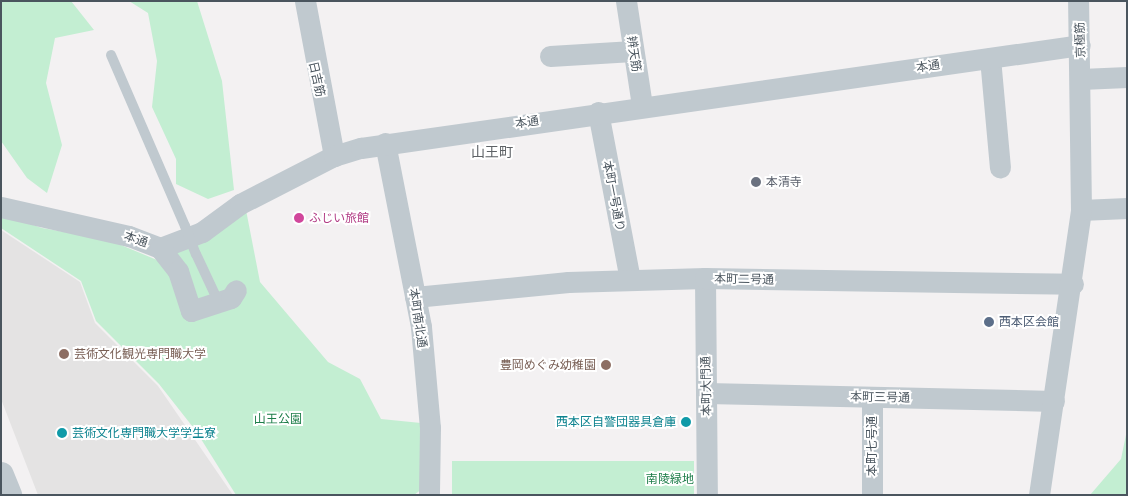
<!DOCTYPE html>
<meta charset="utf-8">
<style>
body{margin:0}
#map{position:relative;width:1128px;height:496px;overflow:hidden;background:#f3f1f2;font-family:"Noto Sans","Noto Sans JP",sans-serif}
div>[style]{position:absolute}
.education>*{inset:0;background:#e4e3e3}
.green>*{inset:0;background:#c3eed2;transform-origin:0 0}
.service>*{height:10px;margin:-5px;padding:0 5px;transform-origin:5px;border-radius:5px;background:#c0c9cf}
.minor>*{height:21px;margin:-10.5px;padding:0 10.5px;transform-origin:10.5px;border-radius:10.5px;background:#c0c9cf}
.tertiary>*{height:26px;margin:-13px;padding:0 13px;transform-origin:13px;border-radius:13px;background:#c0c9cf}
.service-bridge>*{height:10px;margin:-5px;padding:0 5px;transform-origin:5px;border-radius:5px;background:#c0c9cf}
.dots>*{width:14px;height:14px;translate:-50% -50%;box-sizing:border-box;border:2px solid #fff;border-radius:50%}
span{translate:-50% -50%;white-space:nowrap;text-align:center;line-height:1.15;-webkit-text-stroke:4px #fff;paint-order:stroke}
.street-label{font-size:12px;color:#4a555e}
.worship-label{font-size:12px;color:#5b616d}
.left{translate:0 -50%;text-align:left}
.hotel-label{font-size:12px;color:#b23c85}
.service-label{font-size:12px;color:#4e5e75}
.education-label{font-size:12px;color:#785e54}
.right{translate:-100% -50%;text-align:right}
.park-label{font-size:12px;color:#1d7d49}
.culture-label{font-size:12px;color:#0d838f}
.neighbourhood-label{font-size:14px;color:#5e6266}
.frame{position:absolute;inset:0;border:2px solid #4a555e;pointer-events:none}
</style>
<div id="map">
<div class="education">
<i style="clip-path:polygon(1px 230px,80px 282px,95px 323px,158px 386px,233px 495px,38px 495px,1px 399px)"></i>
</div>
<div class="green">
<i style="clip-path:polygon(1px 1px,71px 1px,94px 30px,55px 38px,46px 83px,62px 145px,47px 193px,27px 178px,1px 141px)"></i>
<i style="clip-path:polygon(129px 1px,197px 1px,222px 81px,234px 190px,208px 199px,176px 184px,176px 159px,152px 107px,157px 61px,148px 13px)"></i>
<i style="clip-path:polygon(246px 210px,260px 282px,328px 362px,360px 379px,381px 419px,421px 423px,422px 489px,414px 495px,236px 495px,196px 431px,159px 384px,96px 321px,81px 281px,1px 228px,1px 214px,42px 228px,109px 240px,157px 260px)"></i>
<i style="clip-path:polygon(1127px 430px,1127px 495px,1090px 495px,1121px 459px)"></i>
<i style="left:694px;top:461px;width:34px;height:242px;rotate:90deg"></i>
</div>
<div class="service">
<i style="left:111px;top:55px;width:186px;rotate:66.6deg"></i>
<i style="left:196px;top:254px;width:54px;rotate:64.9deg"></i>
</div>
<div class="minor">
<i style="left:305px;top:1px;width:158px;rotate:79.4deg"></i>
<i style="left:626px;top:1px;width:106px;rotate:81.3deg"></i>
<i style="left:550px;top:56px;width:83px;rotate:-3.4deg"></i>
<i style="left:990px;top:58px;width:110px;rotate:84.8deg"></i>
<i style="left:1081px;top:79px;width:46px;rotate:-2.5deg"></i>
<i style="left:598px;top:112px;width:171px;rotate:79.2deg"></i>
<i style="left:385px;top:143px;width:187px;rotate:78.9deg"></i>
<i style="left:421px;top:327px;width:101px;rotate:84.9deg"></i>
<i style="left:430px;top:428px;width:67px;rotate:90.9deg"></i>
<i style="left:1px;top:207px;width:131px;rotate:12.8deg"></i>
<i style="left:129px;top:236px;width:33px;rotate:21deg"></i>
<i style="left:160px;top:248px;width:45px;rotate:-20.9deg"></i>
<i style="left:202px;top:232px;width:47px;rotate:-36.4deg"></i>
<i style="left:240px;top:204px;width:106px;rotate:-27.1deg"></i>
<i style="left:334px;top:156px;width:28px;rotate:-17deg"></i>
<i style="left:361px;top:148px;width:726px;rotate:-8.15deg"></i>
<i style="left:1081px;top:210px;width:46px;rotate:-2.5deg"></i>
<i style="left:160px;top:248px;width:29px;rotate:52deg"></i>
<i style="left:178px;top:271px;width:42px;rotate:72deg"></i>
<i style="left:191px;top:311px;width:42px;rotate:-18deg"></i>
<i style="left:231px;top:298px;width:9px;rotate:-58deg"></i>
<i style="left:705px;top:278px;width:217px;rotate:89.5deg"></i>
<i style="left:415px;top:297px;width:154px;rotate:-5.6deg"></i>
<i style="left:568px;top:282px;width:137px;rotate:-1.7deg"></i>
<i style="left:705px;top:278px;width:368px;rotate:0.9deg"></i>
<i style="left:706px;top:393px;width:348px;rotate:1.3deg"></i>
<i style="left:872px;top:495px;width:98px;rotate:-90deg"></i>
<i style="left:1039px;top:495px;width:288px;rotate:-81.6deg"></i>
<i style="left:1081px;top:210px;width:209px;rotate:-90.8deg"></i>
</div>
<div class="tertiary">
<i style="left:1px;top:475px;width:22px;rotate:68deg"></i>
</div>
<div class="service-bridge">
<i style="left:185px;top:226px;width:30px;rotate:69deg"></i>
</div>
<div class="dots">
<i style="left:756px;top:182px;background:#6b7280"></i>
<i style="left:299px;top:218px;background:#d1479c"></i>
<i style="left:989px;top:322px;background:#5c6f8a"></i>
<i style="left:64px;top:354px;background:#8d6e63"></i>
<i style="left:606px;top:365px;background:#8d6e63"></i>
<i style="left:686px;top:422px;background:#0f9aa8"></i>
<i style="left:62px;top:433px;background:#0f9aa8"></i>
</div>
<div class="street-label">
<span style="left:1080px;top:40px;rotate:-92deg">京極筋</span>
<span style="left:634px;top:54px;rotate:81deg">辨天筋</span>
<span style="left:928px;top:66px;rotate:-8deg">本通</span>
<span style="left:317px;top:79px;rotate:77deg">日吉筋</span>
<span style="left:527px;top:122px;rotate:-8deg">本通</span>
<span style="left:614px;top:196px;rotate:79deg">本町一号通り</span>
<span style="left:136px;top:239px;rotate:19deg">本通</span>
<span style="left:744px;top:279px;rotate:1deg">本町二号通</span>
<span style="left:418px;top:318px;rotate:81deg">本町南北通</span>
<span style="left:706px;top:386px;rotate:-91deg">本町大門通</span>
<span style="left:880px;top:397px;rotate:1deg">本町三号通</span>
<span style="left:872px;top:446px;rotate:-90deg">本町七号通</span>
</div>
<div class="worship-label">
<span class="left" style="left:766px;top:182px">本清寺</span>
</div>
<div class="hotel-label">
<span class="left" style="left:309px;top:218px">ふじい旅館</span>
</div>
<div class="service-label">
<span class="left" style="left:999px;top:322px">西本区会館</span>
</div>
<div class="education-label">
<span class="left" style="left:74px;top:354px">芸術文化観光専門職大学</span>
<span class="right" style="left:596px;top:365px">豊岡めぐみ幼稚園</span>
</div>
<div class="park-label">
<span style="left:278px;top:419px">山王公園</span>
<span style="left:670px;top:479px">南陵緑地</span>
</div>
<div class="culture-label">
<span class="right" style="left:676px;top:422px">西本区自警団器具倉庫</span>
<span class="left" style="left:72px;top:433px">芸術文化専門職大学学生寮</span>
</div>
<div class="neighbourhood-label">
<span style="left:492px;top:152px">山王町</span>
</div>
<div class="frame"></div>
</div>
